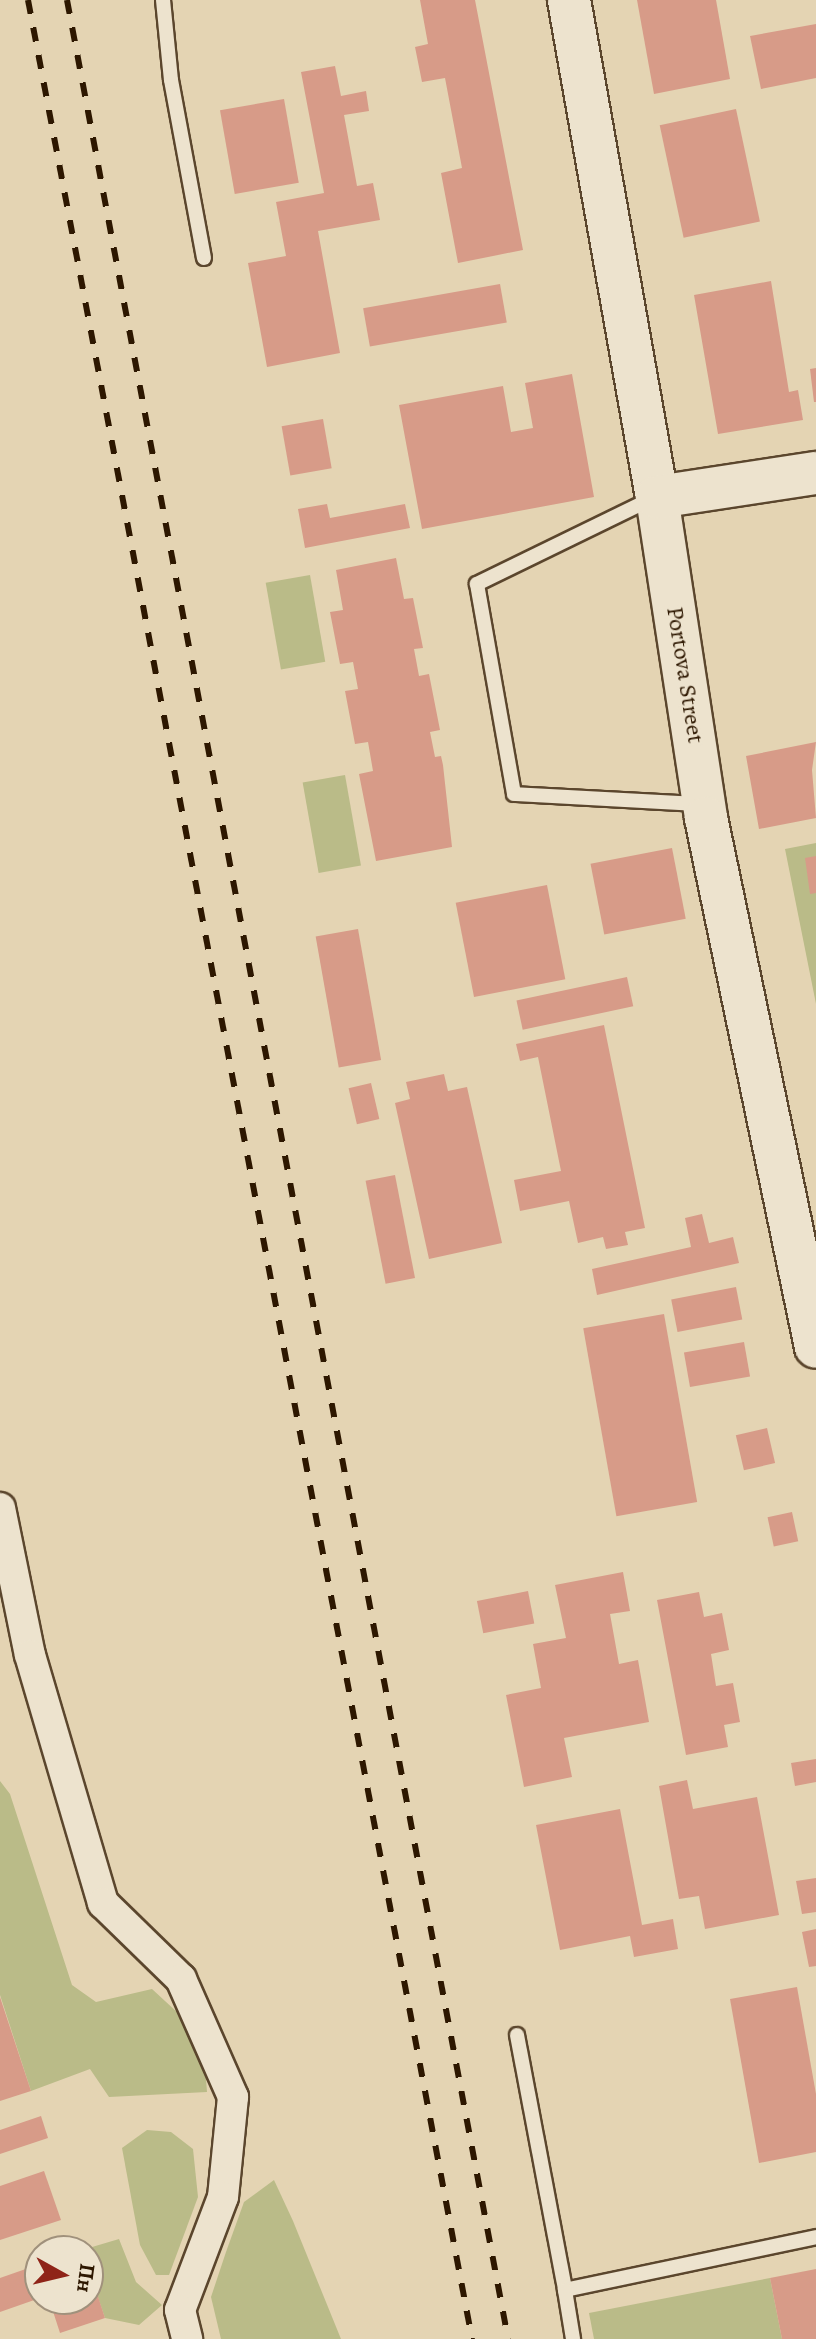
<!DOCTYPE html>
<meta charset="utf-8">
<style>
body{margin:0}
#map{position:relative;width:816px;height:2339px;overflow:hidden;background:#e4d4b3;font-family:Alegreya,serif}
div>[style]{position:absolute}
.green>*{inset:0;background:#babb88;transform-origin:0 0}
.building>*{inset:0;background:#d79b88;transform-origin:0 0}
.roads{filter:drop-shadow(2px 0 #5b462d) drop-shadow(-2px 0 #5b462d) drop-shadow(0 2px #5b462d) drop-shadow(0 -2px #5b462d)}
.lane>*{height:14px;margin:-7px;padding:0 7px;transform-origin:7px;border-radius:7px;background:#ede3ce}
.street>*{height:30px;margin:-15px;padding:0 15px;transform-origin:15px;border-radius:15px;background:#ede3ce}
.secondary>*{height:42px;margin:-21px;padding:0 21px;transform-origin:21px;border-radius:21px;background:#ede3ce}
.rail>*{height:6px;margin-top:-3px;transform-origin:0;background:repeating-linear-gradient(90deg,#2d1700 0 14px,transparent 0 28px)}
span{translate:-50% -50%;white-space:nowrap;text-align:center;line-height:1.15;-webkit-text-stroke:6px #ede3ce;paint-order:stroke}
.street-label{font-size:24px;color:#2d1700}
.north{position:absolute;left:24px;top:2235px;width:80px;height:80px;box-sizing:border-box;background:#ede3ce;border:2px solid #a0917c;border-radius:50%;rotate:98deg;font-size:22px;font-weight:700;line-height:32px;text-align:center;color:#2d1700}
.north::after{content:'';display:block;margin:auto;width:28px;height:36px;background:#8f2418;clip-path:polygon(50% 0,100% 100%,50% 72%,0 100%)}
</style>
<div id="map">
<div class="green">
<i style="left:310px;top:575px;width:88px;height:45px;rotate:80deg"></i>
<i style="left:345px;top:775px;width:92px;height:43px;rotate:80deg"></i>
<i style="clip-path:polygon(816px 843px,816px 1004px,785px 849px)"></i>
<i style="clip-path:polygon(0 1781px,10px 1794px,72px 1985px,96px 2002px,152px 1989px,178px 2013px,205px 2066px,207px 2092px,109px 2097px,90px 2069px,31px 2091px,0 1995px)"></i>
<i style="clip-path:polygon(147px 2130px,171px 2132px,193px 2149px,198px 2197px,169px 2275px,156px 2275px,140px 2245px,122px 2148px)"></i>
<i style="clip-path:polygon(274px 2180px,293px 2221px,341px 2339px,221px 2339px,211px 2297px,226px 2252px,244px 2202px)"></i>
<i style="clip-path:polygon(119px 2239px,136px 2282px,162px 2305px,139px 2325px,105px 2318px,88px 2268px,88px 2251px,82px 2250px)"></i>
<i style="clip-path:polygon(770px 2278px,782px 2339px,594px 2339px,589px 2313px)"></i>
</div>
<div class="building">
<i style="clip-path:polygon(420px 0,475px 0,523px 250px,458px 263px,441px 173px,462px 168px,445px 78px,422px 82px,415px 47px,428px 44px)"></i>
<i style="clip-path:polygon(637px 0,716px 0,730px 79px,654px 94px)"></i>
<i style="clip-path:polygon(816px 24px,816px 78px,761px 89px,750px 36px)"></i>
<i style="clip-path:polygon(335px 66px,341px 96px,366px 91px,369px 111px,344px 115px,357px 186px,373px 183px,380px 220px,318px 231px,340px 353px,267px 367px,248px 263px,286px 256px,276px 202px,324px 193px,301px 72px)"></i>
<i style="left:284px;top:99px;width:85px;height:65px;rotate:80deg"></i>
<i style="left:736px;top:109px;width:115px;height:78px;rotate:78deg"></i>
<i style="clip-path:polygon(771px 281px,789px 392px,798px 390px,803px 420px,718px 434px,694px 295px)"></i>
<i style="left:500px;top:284px;width:39px;height:139px;rotate:80deg"></i>
<i style="clip-path:polygon(816px 368px,816px 402px,814px 402px,810px 369px)"></i>
<i style="clip-path:polygon(572px 374px,594px 497px,422px 529px,399px 405px,503px 386px,511px 432px,533px 428px,525px 383px)"></i>
<i style="left:323px;top:419px;width:50px;height:42px;rotate:80deg"></i>
<i style="clip-path:polygon(327px 504px,330px 518px,405px 504px,410px 528px,305px 548px,298px 509px)"></i>
<i style="clip-path:polygon(396px 558px,404px 599px,413px 598px,423px 648px,414px 649px,419px 676px,429px 674px,440px 730px,430px 732px,435px 757px,441px 756px,443px 765px,452px 847px,376px 861px,359px 774px,373px 771px,368px 742px,355px 744px,345px 691px,358px 689px,353px 662px,340px 664px,330px 612px,343px 610px,336px 570px)"></i>
<i style="clip-path:polygon(816px 742px,812px 770px,816px 818px,759px 829px,746px 756px)"></i>
<i style="left:672px;top:848px;width:72px;height:83px;rotate:79deg"></i>
<i style="clip-path:polygon(816px 856px,816px 893px,810px 894px,805px 858px)"></i>
<i style="left:547px;top:885px;width:96px;height:93px;rotate:79deg"></i>
<i style="left:358px;top:929px;width:133px;height:43px;rotate:80deg"></i>
<i style="left:627px;top:977px;width:30px;height:113px;rotate:78deg"></i>
<i style="clip-path:polygon(604px 1025px,645px 1228px,625px 1232px,628px 1245px,606px 1249px,603px 1237px,578px 1243px,569px 1201px,520px 1211px,514px 1180px,561px 1171px,538px 1057px,520px 1061px,516px 1044px)"></i>
<i style="clip-path:polygon(444px 1074px,448px 1091px,467px 1087px,502px 1243px,429px 1259px,395px 1103px,410px 1099px,406px 1082px)"></i>
<i style="left:371px;top:1083px;width:37px;height:23px;rotate:77deg"></i>
<i style="left:395px;top:1175px;width:105px;height:30px;rotate:79deg"></i>
<i style="clip-path:polygon(702px 1214px,709px 1243px,733px 1237px,739px 1263px,597px 1295px,592px 1269px,691px 1247px,685px 1218px)"></i>
<i style="left:736px;top:1287px;width:33px;height:66px;rotate:79deg"></i>
<i style="left:664px;top:1314px;width:191px;height:82px;rotate:80deg"></i>
<i style="left:744px;top:1342px;width:35px;height:61px;rotate:80deg"></i>
<i style="left:767px;top:1428px;width:36px;height:32px;rotate:77deg"></i>
<i style="left:792px;top:1512px;width:30px;height:25px;rotate:78deg"></i>
<i style="clip-path:polygon(623px 1572px,630px 1611px,610px 1614px,619px 1664px,638px 1660px,649px 1722px,564px 1738px,572px 1777px,524px 1787px,506px 1695px,541px 1688px,533px 1644px,566px 1638px,555px 1585px)"></i>
<i style="left:528px;top:1591px;width:33px;height:52px;rotate:79deg"></i>
<i style="clip-path:polygon(699px 1592px,704px 1617px,722px 1613px,729px 1650px,711px 1654px,716px 1686px,733px 1683px,740px 1722px,724px 1725px,728px 1747px,686px 1755px,657px 1600px)"></i>
<i style="clip-path:polygon(816px 1759px,816px 1782px,795px 1786px,791px 1763px)"></i>
<i style="clip-path:polygon(687px 1780px,693px 1809px,757px 1797px,779px 1915px,705px 1929px,699px 1896px,679px 1899px,659px 1786px)"></i>
<i style="clip-path:polygon(620px 1809px,642px 1925px,673px 1919px,678px 1949px,634px 1957px,630px 1936px,560px 1950px,536px 1825px)"></i>
<i style="clip-path:polygon(816px 1878px,816px 1912px,802px 1914px,796px 1881px)"></i>
<i style="clip-path:polygon(816px 1929px,816px 1966px,809px 1967px,802px 1932px)"></i>
<i style="clip-path:polygon(797px 1987px,816px 2094px,816px 2152px,759px 2163px,730px 1999px)"></i>
<i style="clip-path:polygon(0 1997px,31px 2091px,0 2101px)"></i>
<i style="clip-path:polygon(41px 2116px,48px 2138px,0 2154px,0 2130px)"></i>
<i style="clip-path:polygon(44px 2171px,61px 2220px,0 2240px,0 2186px)"></i>
<i style="clip-path:polygon(40px 2264px,40px 2298px,0 2312px,0 2278px)"></i>
<i style="clip-path:polygon(89px 2269px,105px 2318px,60px 2333px,49px 2299px,88px 2299px)"></i>
<i style="clip-path:polygon(816px 2269px,816px 2339px,782px 2339px,770px 2278px)"></i>
</div>
<div class="roads">
<div class="lane">
<i style="left:163px;top:0;width:80px;rotate:84.3deg"></i>
<i style="left:171px;top:80px;width:181px;rotate:79.5deg"></i>
<i style="left:653px;top:498px;width:196px;rotate:154deg"></i>
<i style="left:477px;top:584px;width:213px;rotate:80deg"></i>
<i style="left:514px;top:794px;width:186px;rotate:3.1deg"></i>
<i style="left:517px;top:2035px;width:259px;rotate:79.3deg"></i>
<i style="left:565px;top:2290px;width:257px;rotate:-11.9deg"></i>
<i style="left:565px;top:2290px;width:50px;rotate:80.7deg"></i>
</div>
<div class="street">
<i style="left:0;top:1508px;width:150px;rotate:78.5deg"></i>
<i style="left:30px;top:1655px;width:259px;rotate:73.6deg"></i>
<i style="left:103px;top:1903px;width:109px;rotate:44.3deg"></i>
<i style="left:181px;top:1979px;width:129px;rotate:66.2deg"></i>
<i style="left:233px;top:2097px;width:100px;rotate:95.7deg"></i>
<i style="left:223px;top:2197px;width:121px;rotate:110.8deg"></i>
<i style="left:180px;top:2310px;width:30px;rotate:76deg"></i>
</div>
<div class="secondary">
<i style="left:569px;top:0;width:505px;rotate:79.96deg"></i>
<i style="left:657px;top:497px;width:325px;rotate:81.3deg"></i>
<i style="left:706px;top:818px;width:540px;rotate:78.25deg"></i>
<i style="left:657px;top:497px;width:161px;rotate:-8.6deg"></i>
</div>
</div>
<div class="rail">
<i style="left:28px;top:0;width:2381px;rotate:79.25deg"></i>
<i style="left:67px;top:0;width:2380px;rotate:79.32deg"></i>
</div>
<div class="street-label">
<span style="left:685px;top:675px;rotate:81deg">Portova Street</span>
</div>
<div class="north">Пн</div>
</div>
